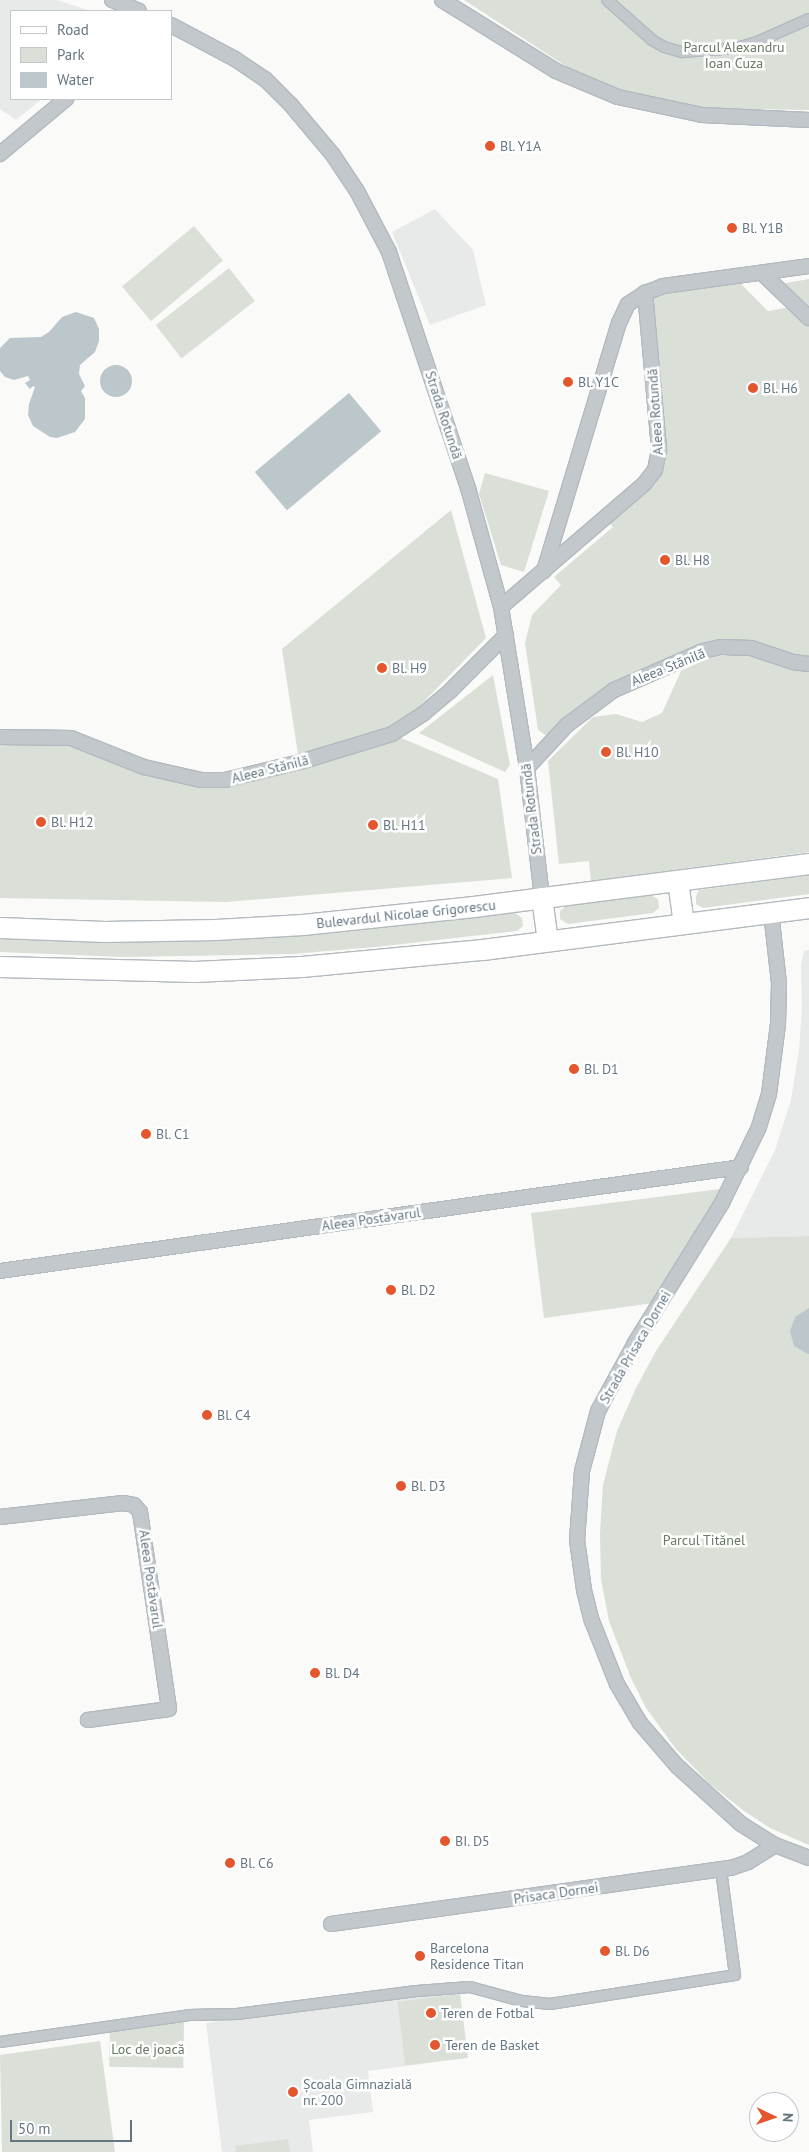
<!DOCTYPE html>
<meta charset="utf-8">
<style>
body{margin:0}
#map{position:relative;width:809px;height:2152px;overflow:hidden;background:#fafaf8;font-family:"PT Sans",sans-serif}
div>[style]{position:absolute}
.built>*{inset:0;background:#e8e9e9}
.green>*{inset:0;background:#dadfd7;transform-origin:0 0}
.water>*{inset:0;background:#bbc7cb;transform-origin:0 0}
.round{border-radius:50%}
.roads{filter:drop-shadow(1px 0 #b3babf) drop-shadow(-1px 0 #b3babf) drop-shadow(0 1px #b3babf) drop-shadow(0 -1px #b3babf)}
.pedestrian>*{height:10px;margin:-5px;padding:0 5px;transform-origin:5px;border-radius:5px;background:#c3c8cc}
.minor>*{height:14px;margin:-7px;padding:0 7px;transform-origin:7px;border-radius:7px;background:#c3c8cc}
.secondary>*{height:20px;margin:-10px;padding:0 10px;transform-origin:10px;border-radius:10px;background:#fff}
.dots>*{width:14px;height:14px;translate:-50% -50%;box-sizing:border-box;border:2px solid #fff;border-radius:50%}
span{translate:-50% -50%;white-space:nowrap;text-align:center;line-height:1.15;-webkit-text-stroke:5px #fff;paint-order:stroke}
.park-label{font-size:14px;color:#687a64}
.poi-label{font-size:14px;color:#657683}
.left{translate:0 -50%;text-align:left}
.street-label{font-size:14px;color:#657683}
.legend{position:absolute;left:10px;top:10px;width:162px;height:90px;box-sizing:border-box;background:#fff;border:1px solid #c1c8cd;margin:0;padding:6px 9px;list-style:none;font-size:15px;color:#657683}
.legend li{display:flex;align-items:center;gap:10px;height:25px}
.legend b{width:25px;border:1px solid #c1c8cd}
.north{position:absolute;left:749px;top:2092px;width:50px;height:50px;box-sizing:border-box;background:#fff;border:1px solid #c1c8cd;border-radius:50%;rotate:93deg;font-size:14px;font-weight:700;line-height:20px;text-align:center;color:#657683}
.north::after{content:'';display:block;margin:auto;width:18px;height:22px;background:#e4572e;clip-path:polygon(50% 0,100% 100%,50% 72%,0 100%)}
.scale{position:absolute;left:10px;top:2120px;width:122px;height:22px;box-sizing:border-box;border:2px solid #657683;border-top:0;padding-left:6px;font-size:15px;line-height:18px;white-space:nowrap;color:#657683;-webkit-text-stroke:4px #fff;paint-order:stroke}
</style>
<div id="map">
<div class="built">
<i style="clip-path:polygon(0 0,57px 0,90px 11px,11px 11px,11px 99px,42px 99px,16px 120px,0 109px)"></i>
<i style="clip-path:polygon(435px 209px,473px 250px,486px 305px,430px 325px,392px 232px)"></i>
<i style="clip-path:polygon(809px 950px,809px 1236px,731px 1238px,775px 1150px,791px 1100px,799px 1050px,802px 1008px,801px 965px,804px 951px)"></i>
<i style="clip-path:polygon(460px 1991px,468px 2058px,368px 2071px,373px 2112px,309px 2120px,313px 2152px,222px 2152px,206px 2023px)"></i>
</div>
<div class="green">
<i style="clip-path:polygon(464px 0,809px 0,809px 110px,679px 108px,620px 93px,578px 74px)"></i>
<i style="left:194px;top:226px;width:45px;height:94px;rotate:50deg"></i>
<i style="left:229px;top:268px;width:42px;height:93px;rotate:52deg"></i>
<i style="clip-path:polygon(733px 276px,768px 311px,797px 306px,775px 285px,809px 279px,809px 664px,721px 647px,635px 680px,553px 740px,538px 730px,525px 643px,532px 615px,561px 585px,554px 577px,613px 527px,605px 518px,655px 470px,645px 293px)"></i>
<i style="clip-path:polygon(485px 473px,549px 491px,524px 572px,501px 565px,479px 494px)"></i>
<i style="clip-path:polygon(451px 510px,486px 638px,392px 734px,498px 779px,512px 878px,226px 902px,0 898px,0 737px,56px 737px,201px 780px,299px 761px,282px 649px)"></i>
<i style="clip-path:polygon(737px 655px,761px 657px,809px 670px,809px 852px,591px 881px,589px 861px,559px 864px,548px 761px,593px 717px,616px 714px,642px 722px,662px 713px,681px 671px,705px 659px,718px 656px)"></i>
<i style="clip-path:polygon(493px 675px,510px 765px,505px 772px,419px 733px)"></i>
<i style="clip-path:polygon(809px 875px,809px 894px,703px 908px,696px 904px,696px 896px,699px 890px)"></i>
<i style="clip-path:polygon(651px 895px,658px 899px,659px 908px,653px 913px,568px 924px,560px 919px,560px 911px,566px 906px)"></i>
<i style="clip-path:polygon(515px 913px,522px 918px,523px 926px,517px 931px,375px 947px,292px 954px,123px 957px,0 952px,0 933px,123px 939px,291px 936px)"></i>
<i style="clip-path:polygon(728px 1188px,661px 1302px,544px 1318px,531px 1213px)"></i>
<i style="clip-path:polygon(809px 1236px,809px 1845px,770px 1828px,744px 1811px,710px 1784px,676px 1749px,646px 1708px,631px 1678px,609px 1621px,601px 1579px,600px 1533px,603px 1485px,617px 1431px,635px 1390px,656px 1351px,731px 1238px)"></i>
<i style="left:460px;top:1994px;width:64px;height:63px;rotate:83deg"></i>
<i style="left:184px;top:2022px;width:46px;height:74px;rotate:91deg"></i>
<i style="clip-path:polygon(100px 2041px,115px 2152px,2px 2152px,0 2055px)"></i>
<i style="clip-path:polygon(288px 2139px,290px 2152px,236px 2152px,235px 2146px)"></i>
</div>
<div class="water">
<i style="clip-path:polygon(76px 312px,94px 318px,99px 329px,99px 341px,95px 352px,80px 365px,79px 374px,85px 386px,81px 391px,85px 398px,85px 419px,75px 432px,57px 438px,50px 437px,33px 426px,28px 415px,29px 404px,35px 387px,33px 386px,30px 389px,25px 383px,30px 380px,28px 376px,14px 380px,5px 377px,0 371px,0 348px,10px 338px,41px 337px,49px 332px,62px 317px)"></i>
<i class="round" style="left:100px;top:365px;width:32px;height:32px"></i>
<i style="left:349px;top:393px;width:50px;height:123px;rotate:50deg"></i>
<i style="clip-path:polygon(809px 1308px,809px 1354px,808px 1354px,794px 1346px,790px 1331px,795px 1317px)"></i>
</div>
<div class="roads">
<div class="pedestrian">
<i style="left:607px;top:0;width:60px;rotate:41.6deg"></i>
<i style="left:652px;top:40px;width:14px;rotate:30deg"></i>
<i style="left:664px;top:47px;width:19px;rotate:16deg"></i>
<i style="left:682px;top:52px;width:55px;rotate:-4.2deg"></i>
<i style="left:737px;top:48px;width:21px;rotate:-17deg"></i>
<i style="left:757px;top:42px;width:57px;rotate:-23.9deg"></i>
<i style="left:0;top:2042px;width:191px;rotate:-8.1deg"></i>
<i style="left:189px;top:2015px;width:48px;rotate:-1.2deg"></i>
<i style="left:237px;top:2014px;width:181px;rotate:-7.3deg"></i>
<i style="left:417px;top:1991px;width:53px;rotate:-4.3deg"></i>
<i style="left:470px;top:1987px;width:54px;rotate:15.1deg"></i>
<i style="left:522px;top:2001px;width:28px;rotate:6deg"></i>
<i style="left:550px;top:2004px;width:187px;rotate:-8.9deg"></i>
<i style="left:735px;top:1975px;width:106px;rotate:-97.6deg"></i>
</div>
<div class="minor">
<i style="left:112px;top:0;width:29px;rotate:22deg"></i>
<i style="left:442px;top:0;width:134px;rotate:31.9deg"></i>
<i style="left:556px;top:71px;width:67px;rotate:22.8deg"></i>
<i style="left:618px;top:97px;width:86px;rotate:12.1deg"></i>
<i style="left:702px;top:115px;width:107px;rotate:2.7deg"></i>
<i style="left:171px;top:25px;width:72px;rotate:28deg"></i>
<i style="left:235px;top:59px;width:36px;rotate:34deg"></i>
<i style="left:265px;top:79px;width:37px;rotate:45deg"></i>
<i style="left:291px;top:105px;width:65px;rotate:50deg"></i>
<i style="left:333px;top:155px;width:43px;rotate:56.3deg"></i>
<i style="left:357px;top:191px;width:69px;rotate:62.3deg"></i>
<i style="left:389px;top:252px;width:249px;rotate:71.5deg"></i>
<i style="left:468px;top:488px;width:123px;rotate:74.5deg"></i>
<i style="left:501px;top:607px;width:163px;rotate:80.8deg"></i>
<i style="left:527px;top:768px;width:131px;rotate:83.4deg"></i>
<i style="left:0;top:154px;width:86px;rotate:-39.8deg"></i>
<i style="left:762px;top:273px;width:65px;rotate:43.8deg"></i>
<i style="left:544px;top:571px;width:259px;rotate:-73.2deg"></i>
<i style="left:619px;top:323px;width:21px;rotate:-65deg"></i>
<i style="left:628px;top:304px;width:20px;rotate:-33deg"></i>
<i style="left:645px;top:293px;width:19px;rotate:-21deg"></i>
<i style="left:663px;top:286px;width:147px;rotate:-7.8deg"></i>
<i style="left:501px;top:607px;width:189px;rotate:-40.7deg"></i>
<i style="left:644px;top:484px;width:18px;rotate:-52deg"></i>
<i style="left:655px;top:470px;width:21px;rotate:-79deg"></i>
<i style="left:659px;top:449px;width:157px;rotate:-95.1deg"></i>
<i style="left:0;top:737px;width:71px;rotate:0.8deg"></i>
<i style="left:71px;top:738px;width:79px;rotate:21.7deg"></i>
<i style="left:144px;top:767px;width:58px;rotate:12.8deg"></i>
<i style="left:201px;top:780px;width:24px"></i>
<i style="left:225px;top:780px;width:77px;rotate:-13.5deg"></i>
<i style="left:300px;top:762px;width:96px;rotate:-16.9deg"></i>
<i style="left:392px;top:734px;width:38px;rotate:-33deg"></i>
<i style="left:424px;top:713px;width:35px;rotate:-40deg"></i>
<i style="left:451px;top:690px;width:78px;rotate:-45deg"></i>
<i style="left:527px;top:768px;width:59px;rotate:-47.1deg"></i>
<i style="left:567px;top:725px;width:59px;rotate:-36.7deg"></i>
<i style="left:614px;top:690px;width:97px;rotate:-23.7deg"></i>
<i style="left:703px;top:651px;width:18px;rotate:-13deg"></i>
<i style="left:721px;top:647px;width:30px;rotate:2deg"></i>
<i style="left:751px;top:648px;width:44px;rotate:18.4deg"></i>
<i style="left:793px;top:662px;width:16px;rotate:7deg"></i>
<i style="left:771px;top:912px;width:71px;rotate:83.6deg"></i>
<i style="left:779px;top:983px;width:41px;rotate:91.4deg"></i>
<i style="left:778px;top:1024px;width:71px;rotate:97.3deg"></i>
<i style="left:769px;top:1094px;width:34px;rotate:107deg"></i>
<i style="left:759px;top:1127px;width:85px;rotate:116deg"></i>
<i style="left:722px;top:1203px;width:165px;rotate:121.9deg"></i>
<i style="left:635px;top:1343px;width:77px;rotate:118.6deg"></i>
<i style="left:598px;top:1411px;width:62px;rotate:104.9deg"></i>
<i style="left:582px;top:1471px;width:69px;rotate:94.1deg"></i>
<i style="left:577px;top:1540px;width:50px;rotate:82deg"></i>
<i style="left:584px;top:1590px;width:32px;rotate:76deg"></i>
<i style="left:592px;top:1621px;width:68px;rotate:68.4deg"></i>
<i style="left:617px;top:1684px;width:45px;rotate:59.5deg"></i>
<i style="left:640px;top:1723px;width:57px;rotate:49.3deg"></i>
<i style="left:677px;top:1766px;width:86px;rotate:42.2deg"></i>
<i style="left:741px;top:1824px;width:40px;rotate:32deg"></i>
<i style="left:775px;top:1845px;width:36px;rotate:21deg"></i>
<i style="left:0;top:1271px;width:748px;rotate:-7.99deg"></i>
<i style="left:0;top:1517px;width:124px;rotate:-6.5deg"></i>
<i style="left:123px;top:1503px;width:11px;rotate:10deg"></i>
<i style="left:134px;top:1505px;width:9px;rotate:49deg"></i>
<i style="left:140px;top:1512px;width:199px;rotate:81.6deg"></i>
<i style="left:169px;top:1709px;width:82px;rotate:172.3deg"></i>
<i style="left:331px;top:1924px;width:404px;rotate:-8deg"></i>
<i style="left:731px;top:1868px;width:18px;rotate:-19deg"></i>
<i style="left:748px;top:1862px;width:32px;rotate:-32deg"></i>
</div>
<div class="secondary">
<i style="left:678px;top:881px;width:43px;rotate:82.1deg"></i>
<i style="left:542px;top:898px;width:43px;rotate:82.1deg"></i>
<i style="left:0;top:928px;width:105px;rotate:2.2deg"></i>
<i style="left:105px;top:932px;width:111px;rotate:-1deg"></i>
<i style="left:216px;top:930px;width:87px;rotate:-3.3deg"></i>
<i style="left:303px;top:925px;width:172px;rotate:-6deg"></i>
<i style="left:474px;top:907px;width:338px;rotate:-7.3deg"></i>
<i style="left:0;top:967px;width:195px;rotate:1.5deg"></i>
<i style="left:195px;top:972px;width:107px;rotate:-2.7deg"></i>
<i style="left:302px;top:967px;width:182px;rotate:-5.4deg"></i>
<i style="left:483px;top:950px;width:329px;rotate:-7.3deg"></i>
</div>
</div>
<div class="dots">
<i style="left:490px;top:146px;background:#e4572e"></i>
<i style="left:732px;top:228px;background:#e4572e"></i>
<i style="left:568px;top:382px;background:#e4572e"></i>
<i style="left:753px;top:388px;background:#e4572e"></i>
<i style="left:665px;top:560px;background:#e4572e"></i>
<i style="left:382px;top:668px;background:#e4572e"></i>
<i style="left:606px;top:752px;background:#e4572e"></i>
<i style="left:41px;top:822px;background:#e4572e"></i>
<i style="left:373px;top:825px;background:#e4572e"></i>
<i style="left:574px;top:1069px;background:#e4572e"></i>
<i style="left:146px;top:1134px;background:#e4572e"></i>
<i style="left:391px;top:1290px;background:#e4572e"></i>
<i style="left:207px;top:1415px;background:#e4572e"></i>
<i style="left:401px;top:1486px;background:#e4572e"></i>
<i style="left:315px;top:1673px;background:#e4572e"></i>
<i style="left:445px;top:1841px;background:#e4572e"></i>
<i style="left:230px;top:1863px;background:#e4572e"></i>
<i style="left:605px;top:1951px;background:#e4572e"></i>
<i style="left:420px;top:1956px;background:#e4572e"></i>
<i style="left:431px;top:2013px;background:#e4572e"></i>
<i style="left:435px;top:2045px;background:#e4572e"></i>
<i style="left:293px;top:2092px;background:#e4572e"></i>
</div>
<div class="park-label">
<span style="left:734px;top:55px">Parcul Alexandru<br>Ioan Cuza</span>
<span style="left:704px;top:1540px">Parcul Titănel</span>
<span style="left:148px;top:2049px">Loc de joacă</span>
</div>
<div class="poi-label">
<span class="left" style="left:500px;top:146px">Bl. Y1A</span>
<span class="left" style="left:742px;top:228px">Bl. Y1B</span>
<span class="left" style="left:578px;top:382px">Bl. Y1C</span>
<span class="left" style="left:763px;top:388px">Bl. H6</span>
<span class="left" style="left:675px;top:560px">Bl. H8</span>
<span class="left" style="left:392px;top:668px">Bl. H9</span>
<span class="left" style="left:616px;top:752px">Bl. H10</span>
<span class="left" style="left:51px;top:822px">Bl. H12</span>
<span class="left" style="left:383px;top:825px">Bl. H11</span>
<span class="left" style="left:584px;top:1069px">Bl. D1</span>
<span class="left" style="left:156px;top:1134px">Bl. C1</span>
<span class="left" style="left:401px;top:1290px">Bl. D2</span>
<span class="left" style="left:217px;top:1415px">Bl. C4</span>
<span class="left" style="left:411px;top:1486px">Bl. D3</span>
<span class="left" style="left:325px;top:1673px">Bl. D4</span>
<span class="left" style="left:455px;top:1841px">BI. D5</span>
<span class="left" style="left:240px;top:1863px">Bl. C6</span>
<span class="left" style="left:430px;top:1956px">Barcelona<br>Residence Titan</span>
<span class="left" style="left:615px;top:1951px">Bl. D6</span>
<span class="left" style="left:441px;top:2013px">Teren de Fotbal</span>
<span class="left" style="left:445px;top:2045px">Teren de Basket</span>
<span class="left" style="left:303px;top:2092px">Școala Gimnazială<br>nr. 200</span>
</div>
<div class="street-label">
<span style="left:655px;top:412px;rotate:-94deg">Aleea Rotundă</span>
<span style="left:444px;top:415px;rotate:72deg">Strada Rotundă</span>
<span style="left:668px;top:667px;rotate:-22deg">Aleea Stănilă</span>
<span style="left:270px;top:769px;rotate:-14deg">Aleea Stănilă</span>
<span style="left:531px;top:809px;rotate:-97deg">Strada Rotundă</span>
<span style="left:406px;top:914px;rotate:-6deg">Bulevardul Nicolae Grigorescu</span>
<span style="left:371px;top:1219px;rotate:-8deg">Aleea Postăvarul</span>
<span style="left:635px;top:1347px;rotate:-60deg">Strada Prisaca Dornei</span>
<span style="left:151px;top:1579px;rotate:82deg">Aleea Postăvarul</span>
<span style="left:556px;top:1893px;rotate:-8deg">Prisaca Dornei</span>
</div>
<ul class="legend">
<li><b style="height:6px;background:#fff"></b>Road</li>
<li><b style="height:14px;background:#dadfd7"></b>Park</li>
<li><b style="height:14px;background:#bbc7cb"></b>Water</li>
</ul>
<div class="north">N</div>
<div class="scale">50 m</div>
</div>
